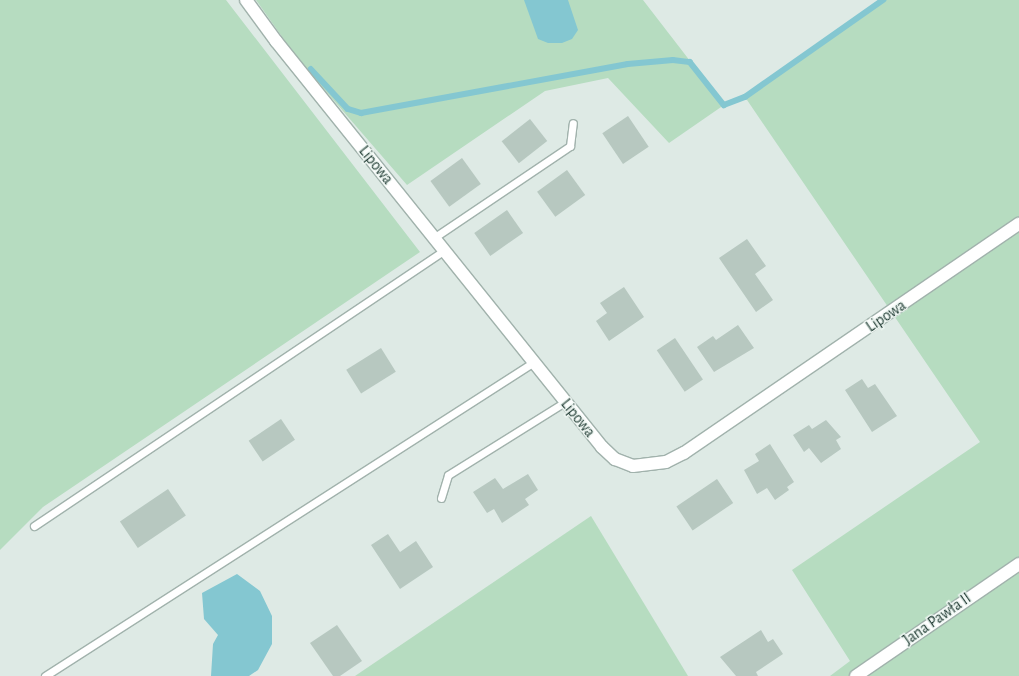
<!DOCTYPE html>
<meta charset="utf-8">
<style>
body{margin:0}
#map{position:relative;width:1019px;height:676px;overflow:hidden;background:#deeae5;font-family:"Alegreya Sans",sans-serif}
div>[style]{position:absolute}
.green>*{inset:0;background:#b6dcc0}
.water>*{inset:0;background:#84c7d1}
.stream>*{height:5.5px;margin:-2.75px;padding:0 2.75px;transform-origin:2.75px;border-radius:2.75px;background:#84c7d1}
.building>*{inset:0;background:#b7c8c0;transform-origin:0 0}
.roads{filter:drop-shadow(1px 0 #a1b2ac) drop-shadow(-1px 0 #a1b2ac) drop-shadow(0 1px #a1b2ac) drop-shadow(0 -1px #a1b2ac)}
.service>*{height:7px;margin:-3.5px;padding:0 3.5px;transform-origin:3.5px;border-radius:3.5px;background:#fff}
.minor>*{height:12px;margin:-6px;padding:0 6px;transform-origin:6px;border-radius:6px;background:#fff}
span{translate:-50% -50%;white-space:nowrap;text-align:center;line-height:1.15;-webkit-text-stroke:3px #eff7f3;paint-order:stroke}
.street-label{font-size:16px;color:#1f3a32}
</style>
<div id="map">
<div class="green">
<i style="clip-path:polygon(0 0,226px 0,420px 252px,43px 507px,0 550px)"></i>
<i style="clip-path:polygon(256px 0,643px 0,724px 105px,669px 143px,608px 78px,545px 91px,407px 185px,297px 58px)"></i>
<i style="clip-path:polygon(883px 0,1019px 0,1019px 676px,830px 676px,850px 661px,792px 570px,980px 442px,745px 97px)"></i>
<i style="clip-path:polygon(591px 516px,688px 676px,355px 676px)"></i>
</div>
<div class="water">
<i style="clip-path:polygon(524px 0,568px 0,578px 30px,572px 39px,562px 43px,548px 43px,538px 39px)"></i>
<i style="clip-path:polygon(237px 574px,260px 591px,272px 616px,272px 644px,258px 670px,249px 676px,211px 676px,213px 644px,218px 635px,204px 619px,202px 593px)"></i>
</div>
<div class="stream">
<i style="left:311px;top:69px;width:54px;rotate:47.2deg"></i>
<i style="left:348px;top:109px;width:14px;rotate:17deg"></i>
<i style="left:361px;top:113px;width:271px;rotate:-10.4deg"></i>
<i style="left:628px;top:64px;width:45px;rotate:-5.1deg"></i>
<i style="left:673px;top:60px;width:17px;rotate:7deg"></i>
<i style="left:690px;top:62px;width:55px;rotate:51.7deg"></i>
<i style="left:724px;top:105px;width:22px;rotate:-21deg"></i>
<i style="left:745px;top:97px;width:169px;rotate:-35.1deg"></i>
</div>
<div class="building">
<i style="left:628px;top:116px;width:37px;height:31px;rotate:56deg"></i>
<i style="left:530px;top:119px;width:28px;height:36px;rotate:52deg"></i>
<i style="left:462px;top:158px;width:32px;height:39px;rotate:54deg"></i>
<i style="left:567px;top:170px;width:31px;height:37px;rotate:54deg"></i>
<i style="left:507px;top:210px;width:28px;height:40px;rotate:55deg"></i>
<i style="clip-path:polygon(747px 239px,766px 266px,755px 274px,773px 300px,756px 312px,719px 258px)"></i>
<i style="clip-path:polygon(624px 287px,644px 317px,609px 341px,596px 321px,607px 313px,600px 303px)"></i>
<i style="clip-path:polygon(738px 325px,754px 348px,714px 372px,697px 347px,713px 336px,716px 340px)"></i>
<i style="left:675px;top:338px;width:50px;height:22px;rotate:56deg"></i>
<i style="left:381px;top:348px;width:28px;height:41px;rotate:58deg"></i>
<i style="clip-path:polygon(862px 379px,868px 388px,875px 384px,897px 416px,872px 432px,845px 390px)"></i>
<i style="left:281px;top:419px;width:25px;height:39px;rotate:56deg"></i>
<i style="clip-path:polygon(826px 420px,841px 437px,836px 440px,841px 449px,821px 463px,809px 448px,804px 452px,793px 435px,809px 425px,812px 429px)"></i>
<i style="clip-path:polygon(770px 444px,794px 482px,787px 487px,789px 490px,775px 500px,767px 488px,757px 494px,744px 470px,759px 461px,755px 454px)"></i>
<i style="clip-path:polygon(528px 474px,538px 490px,525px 499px,529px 505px,502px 523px,494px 509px,487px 513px,473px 492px,495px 478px,503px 489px)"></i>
<i style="left:717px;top:479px;width:29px;height:49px;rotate:56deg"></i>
<i style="left:168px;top:489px;width:32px;height:58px;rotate:56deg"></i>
<i style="clip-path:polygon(388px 534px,400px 552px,416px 541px,433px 567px,400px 589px,371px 545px)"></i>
<i style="clip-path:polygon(337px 625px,362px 661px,340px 676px,333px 676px,310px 643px)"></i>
<i style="clip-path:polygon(761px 630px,768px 642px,773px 639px,783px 654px,756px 672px,758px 676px,736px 676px,720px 657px)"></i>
</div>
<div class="roads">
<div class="service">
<i style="left:435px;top:237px;width:163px;rotate:-34deg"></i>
<i style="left:570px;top:146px;width:23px;rotate:-83deg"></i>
<i style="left:441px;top:498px;width:24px;rotate:-73deg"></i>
<i style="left:448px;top:475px;width:138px;rotate:-32deg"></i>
<i style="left:34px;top:526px;width:495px;rotate:-33.9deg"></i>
<i style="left:45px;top:676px;width:581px;rotate:-32.71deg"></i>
</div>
<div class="minor">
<i style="left:246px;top:0;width:51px;rotate:53.8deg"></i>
<i style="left:276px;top:41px;width:521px;rotate:51.24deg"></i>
<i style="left:602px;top:447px;width:18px;rotate:43deg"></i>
<i style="left:615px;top:459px;width:19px;rotate:21deg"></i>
<i style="left:633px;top:466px;width:33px;rotate:-7deg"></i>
<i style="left:666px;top:462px;width:20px;rotate:-27deg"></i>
<i style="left:684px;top:453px;width:406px;rotate:-34.4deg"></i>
<i style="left:856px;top:676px;width:198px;rotate:-34.5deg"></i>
</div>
</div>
<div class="street-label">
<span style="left:376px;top:165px;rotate:51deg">Lipowa</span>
<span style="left:886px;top:316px;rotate:-34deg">Lipowa</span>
<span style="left:578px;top:418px;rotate:51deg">Lipowa</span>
<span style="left:937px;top:619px;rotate:-35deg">Jana Pawła II</span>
</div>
</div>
